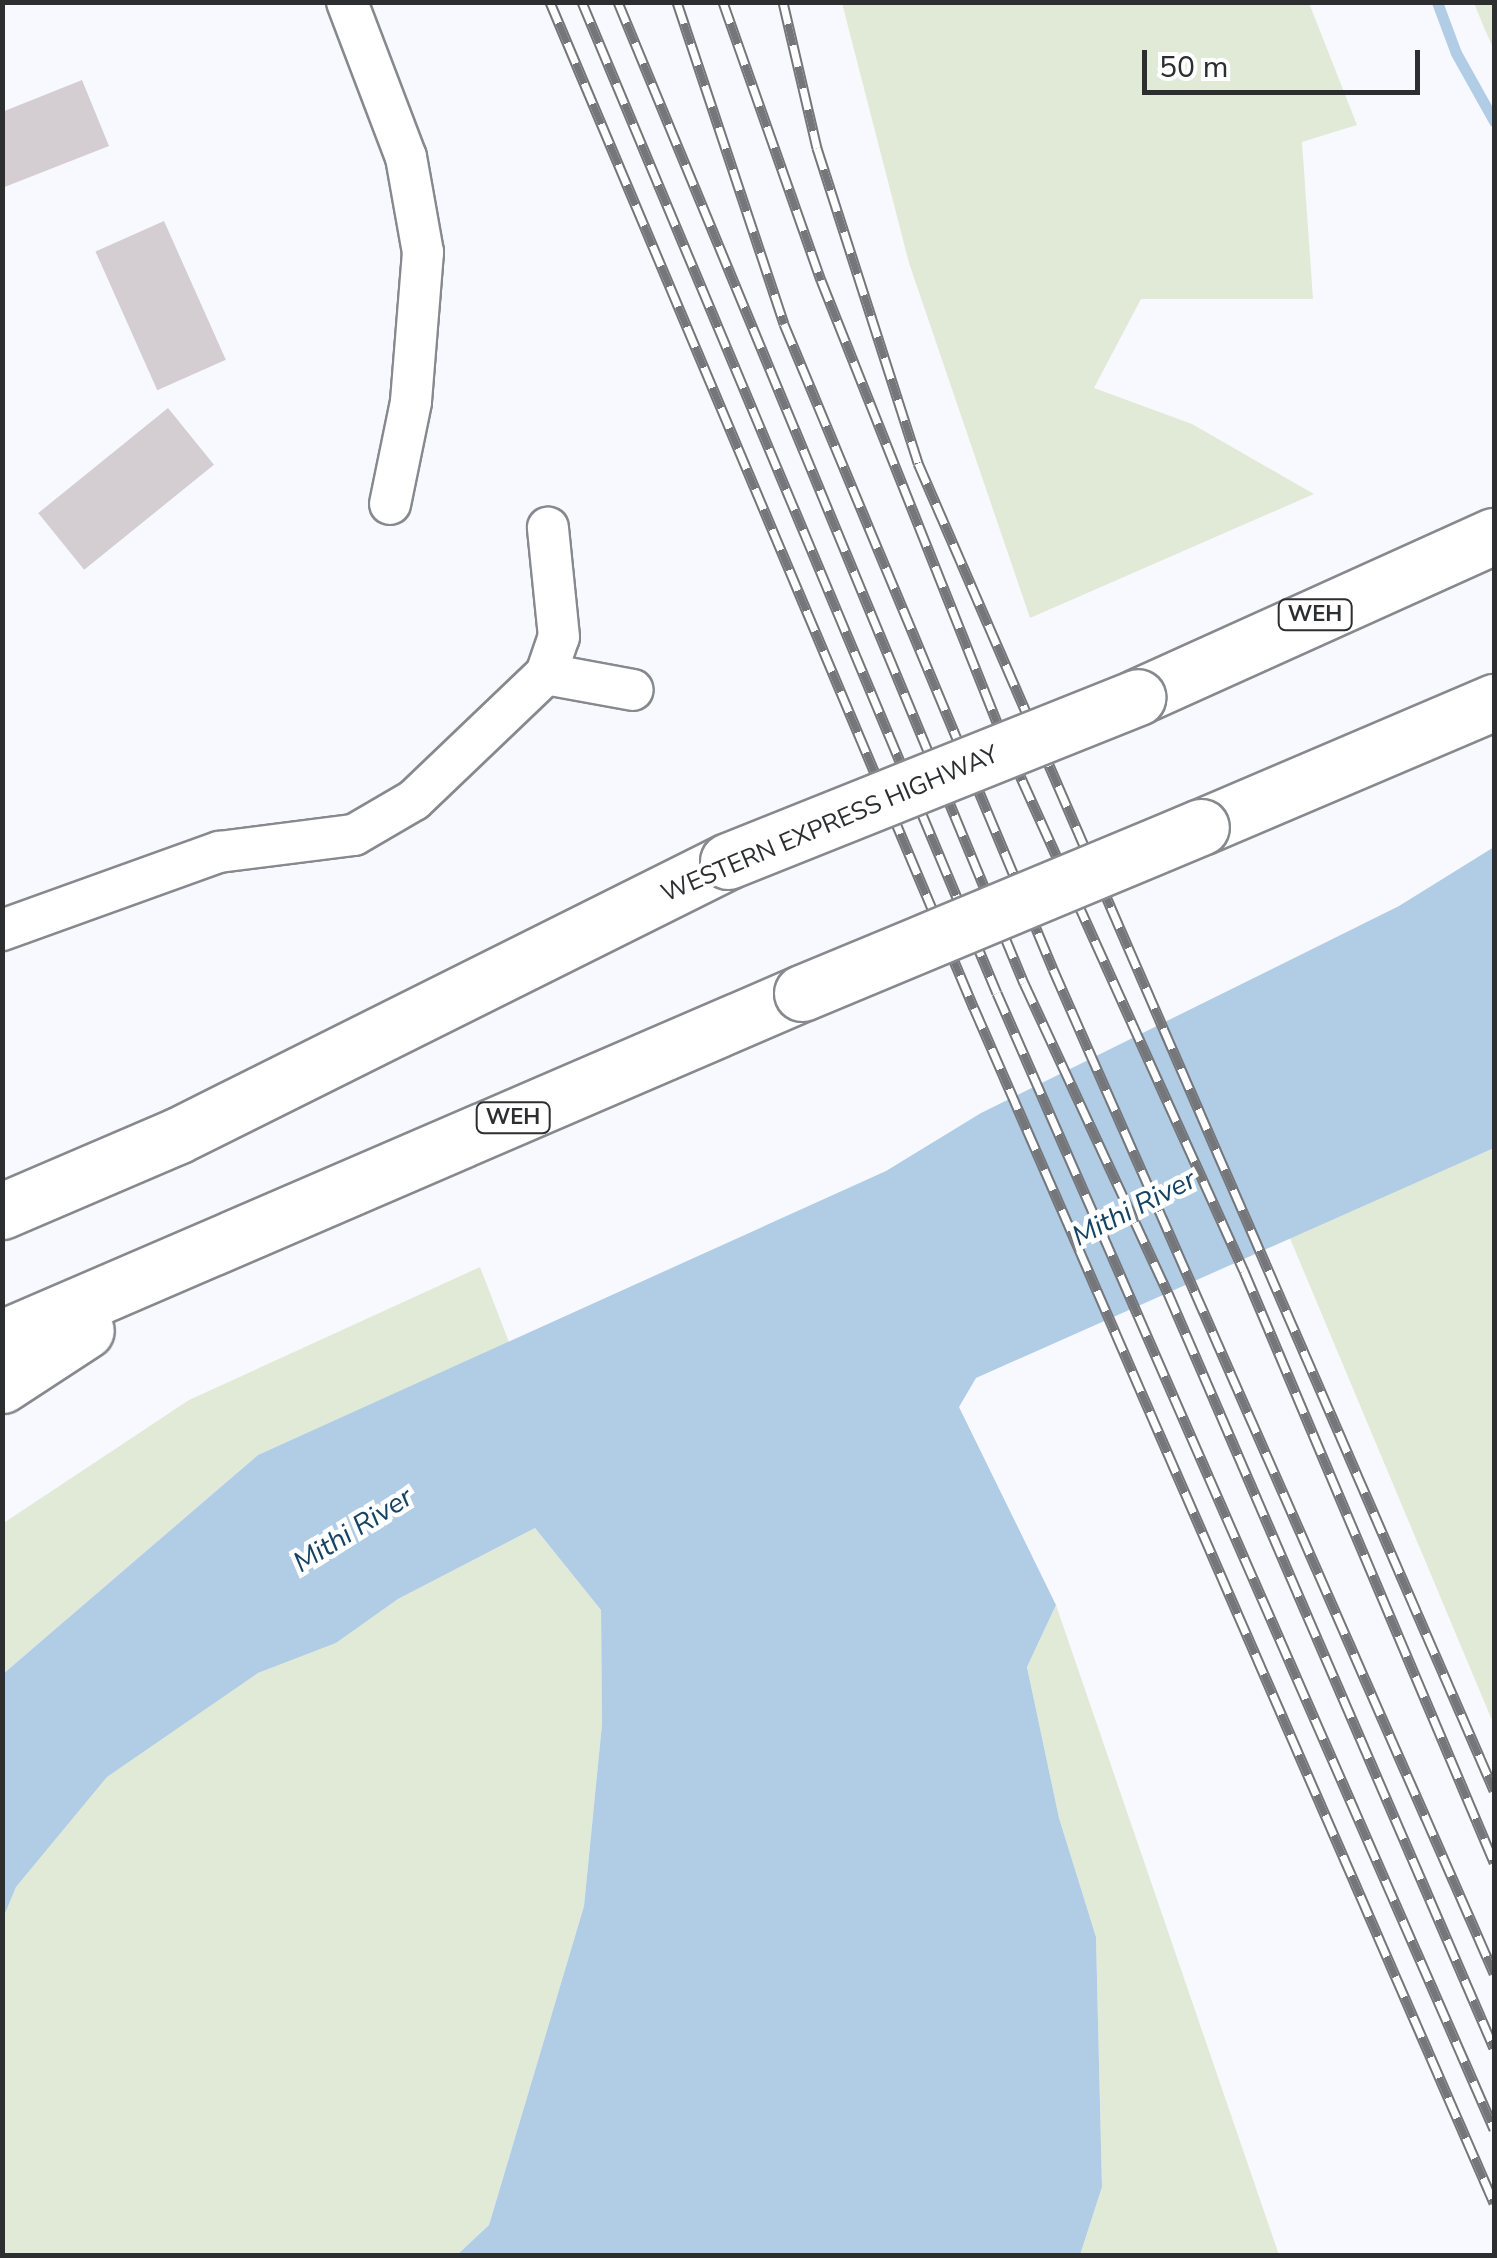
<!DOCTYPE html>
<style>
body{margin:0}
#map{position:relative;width:1497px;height:2258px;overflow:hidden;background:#f8f9ff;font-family:"Nunito Sans",sans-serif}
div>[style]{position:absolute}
.green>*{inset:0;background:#e1ead7}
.water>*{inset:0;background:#b1cde5}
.stream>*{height:11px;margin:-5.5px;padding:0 5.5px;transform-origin:5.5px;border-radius:5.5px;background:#b1cde5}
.building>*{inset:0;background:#d4ced2;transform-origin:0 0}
.roads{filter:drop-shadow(2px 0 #87898e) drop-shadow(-2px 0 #87898e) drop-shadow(0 2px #87898e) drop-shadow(0 -2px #87898e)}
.street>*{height:40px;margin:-20px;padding:0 20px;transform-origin:20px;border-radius:20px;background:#fff}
.highway>*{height:55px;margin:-27.5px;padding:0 27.5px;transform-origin:27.5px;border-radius:27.5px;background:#fff}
.rail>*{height:11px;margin-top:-5.5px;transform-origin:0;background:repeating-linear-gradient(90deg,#fff 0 22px,#757679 0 44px);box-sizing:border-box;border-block:2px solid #757679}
.bridges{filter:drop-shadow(2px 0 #87898e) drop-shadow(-2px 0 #87898e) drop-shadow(0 2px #87898e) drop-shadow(0 -2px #87898e)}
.highway-bridge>*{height:55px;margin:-27.5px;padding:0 27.5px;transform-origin:27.5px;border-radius:27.5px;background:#fff}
span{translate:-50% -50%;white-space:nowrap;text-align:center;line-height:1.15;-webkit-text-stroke:9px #fff;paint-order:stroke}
.shield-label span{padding:2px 8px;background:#fff;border:2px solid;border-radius:8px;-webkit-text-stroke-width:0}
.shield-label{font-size:22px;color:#2d2e30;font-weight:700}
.street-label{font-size:25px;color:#2d2e30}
.water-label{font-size:28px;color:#154364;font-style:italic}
.frame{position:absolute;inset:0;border:5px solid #2d2e30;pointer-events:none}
.scale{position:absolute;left:1142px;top:50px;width:278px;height:45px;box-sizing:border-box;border:5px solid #2d2e30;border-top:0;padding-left:12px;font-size:30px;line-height:35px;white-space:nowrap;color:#2d2e30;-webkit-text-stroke:8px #fff;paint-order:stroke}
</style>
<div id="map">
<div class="green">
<i style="clip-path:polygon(842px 3px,1309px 3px,1357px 125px,1302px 142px,1313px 299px,1141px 299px,1094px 388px,1192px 424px,1314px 494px,1030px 618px,909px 263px)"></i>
<i style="clip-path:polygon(1474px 3px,1494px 3px,1494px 50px,1485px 30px)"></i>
<i style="clip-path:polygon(1494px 1148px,1494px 1725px,1289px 1236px)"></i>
<i style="clip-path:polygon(480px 1267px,509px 1342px,258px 1455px,3px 1674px,2px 1524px,189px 1400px)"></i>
<i style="clip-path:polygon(535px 1528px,601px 1610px,602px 1724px,584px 1906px,489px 2225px,457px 2255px,3px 2256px,2px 1918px,16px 1887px,107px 1777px,258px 1673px,336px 1643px,398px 1599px)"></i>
<i style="clip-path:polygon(1056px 1605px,1279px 2255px,1080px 2255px,1102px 2187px,1096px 1937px,1059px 1818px,1027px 1667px)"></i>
</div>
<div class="water">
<i style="clip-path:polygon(1494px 847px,1494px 1148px,976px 1378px,959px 1407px,1056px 1605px,1027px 1667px,1059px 1818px,1096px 1937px,1102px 2187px,1080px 2255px,457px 2255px,489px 2225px,584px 1906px,602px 1724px,601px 1610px,535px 1528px,398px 1599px,336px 1643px,258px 1673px,107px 1777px,16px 1887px,3px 1918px,3px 1674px,258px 1455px,886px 1171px,981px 1113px,1399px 906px)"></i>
</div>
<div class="stream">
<i style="left:1437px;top:2px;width:54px;rotate:69.6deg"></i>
<i style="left:1456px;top:53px;width:78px;rotate:60.8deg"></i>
</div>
<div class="building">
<i style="clip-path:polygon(82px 80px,109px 146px,2px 188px,2px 112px)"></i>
<i style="left:164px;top:221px;width:152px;height:75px;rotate:66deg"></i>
<i style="left:168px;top:408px;width:73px;height:167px;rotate:51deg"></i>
</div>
<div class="roads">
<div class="street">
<i style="left:347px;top:2px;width:166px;rotate:69.2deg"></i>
<i style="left:406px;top:157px;width:97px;rotate:79.9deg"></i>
<i style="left:423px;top:252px;width:150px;rotate:94.6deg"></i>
<i style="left:411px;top:402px;width:104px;rotate:101.6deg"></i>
<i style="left:546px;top:674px;width:39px;rotate:-71deg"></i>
<i style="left:559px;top:637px;width:110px;rotate:-95.8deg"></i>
<i style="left:2px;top:930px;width:231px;rotate:-19.8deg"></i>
<i style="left:219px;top:852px;width:136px;rotate:-7.2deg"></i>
<i style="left:354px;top:835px;width:69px;rotate:-30.3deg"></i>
<i style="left:414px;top:800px;width:182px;rotate:-43.7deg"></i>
<i style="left:546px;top:674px;width:88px;rotate:10.4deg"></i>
</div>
<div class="highway">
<i style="left:1137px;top:697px;width:392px;rotate:-24.3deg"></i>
<i style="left:1201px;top:827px;width:319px;rotate:-23.1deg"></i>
<i style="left:2px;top:1211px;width:190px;rotate:-23.2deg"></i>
<i style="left:177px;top:1136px;width:616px;rotate:-26.52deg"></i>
<i style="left:2px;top:1338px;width:871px;rotate:-23.33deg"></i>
<i style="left:2px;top:1385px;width:100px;rotate:-33.2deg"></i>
</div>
</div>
<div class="rail">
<i style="left:550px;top:2px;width:1092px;rotate:67.15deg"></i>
<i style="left:974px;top:1008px;width:1303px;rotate:66.48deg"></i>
<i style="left:582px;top:2px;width:1074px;rotate:67.28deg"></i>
<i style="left:997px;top:993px;width:1240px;rotate:66.37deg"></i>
<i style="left:618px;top:2px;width:1062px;rotate:67.52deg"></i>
<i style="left:1024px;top:983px;width:342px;rotate:65.1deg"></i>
<i style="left:1168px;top:1293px;width:822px;rotate:66.65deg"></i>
<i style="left:677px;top:2px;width:339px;rotate:71.6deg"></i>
<i style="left:784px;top:324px;width:699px;rotate:67.36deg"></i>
<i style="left:1053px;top:969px;width:1097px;rotate:66.29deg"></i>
<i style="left:723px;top:2px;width:295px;rotate:70.6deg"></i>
<i style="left:821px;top:280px;width:495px;rotate:68.3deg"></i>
<i style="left:1004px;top:740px;width:583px;rotate:65.68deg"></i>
<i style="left:1244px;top:1271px;width:642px;rotate:67.07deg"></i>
<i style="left:783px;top:2px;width:150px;rotate:76.9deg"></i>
<i style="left:817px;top:148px;width:331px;rotate:72.2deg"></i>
<i style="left:918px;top:463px;width:1447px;rotate:66.54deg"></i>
</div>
<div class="bridges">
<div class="highway-bridge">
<i style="left:728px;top:861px;width:441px;rotate:-21.8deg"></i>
<i style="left:802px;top:993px;width:432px;rotate:-22.6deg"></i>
</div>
</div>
<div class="shield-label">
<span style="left:1315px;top:615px">WEH</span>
<span style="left:513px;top:1118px">WEH</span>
</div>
<div class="street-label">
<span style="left:830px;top:824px;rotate:-23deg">WESTERN EXPRESS HIGHWAY</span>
</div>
<div class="water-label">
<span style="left:1134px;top:1208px;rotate:-27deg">Mithi River</span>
<span style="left:353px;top:1530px;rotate:-32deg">Mithi River</span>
</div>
<div class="frame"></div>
<div class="scale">50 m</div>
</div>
